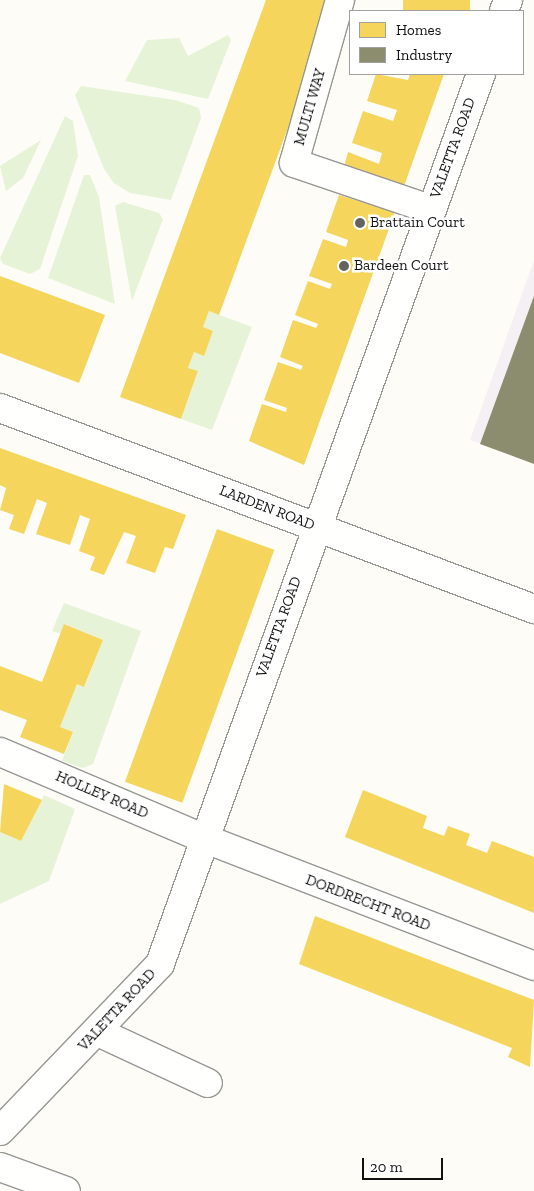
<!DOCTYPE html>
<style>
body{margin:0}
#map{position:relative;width:534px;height:1191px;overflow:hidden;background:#fdfcf7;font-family:"Zilla Slab",serif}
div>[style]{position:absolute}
.industrial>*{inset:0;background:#f5f0f3}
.green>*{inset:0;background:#e7f3d7}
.homes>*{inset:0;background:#f6d55c;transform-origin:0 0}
.industry>*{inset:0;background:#8c8c6e}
.roads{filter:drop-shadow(1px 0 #979795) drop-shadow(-1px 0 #979795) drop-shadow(0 1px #979795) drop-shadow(0 -1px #979795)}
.minor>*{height:28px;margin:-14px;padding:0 14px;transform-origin:14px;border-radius:14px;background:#fffffe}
.dots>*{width:14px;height:14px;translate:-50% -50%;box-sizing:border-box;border:2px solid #fff;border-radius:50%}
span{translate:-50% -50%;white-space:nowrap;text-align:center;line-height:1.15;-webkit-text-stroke:5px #fff;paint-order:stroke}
.street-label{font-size:15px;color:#111}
.poi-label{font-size:15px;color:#111}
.left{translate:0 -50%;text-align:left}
.legend{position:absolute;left:349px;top:10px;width:175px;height:65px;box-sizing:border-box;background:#fff;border:1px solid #a0a0a0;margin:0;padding:6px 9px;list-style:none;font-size:15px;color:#111}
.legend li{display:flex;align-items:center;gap:10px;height:25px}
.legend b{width:25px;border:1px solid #a0a0a0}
.scale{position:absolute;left:362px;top:1158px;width:81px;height:22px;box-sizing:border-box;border:2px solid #111;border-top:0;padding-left:6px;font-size:15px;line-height:18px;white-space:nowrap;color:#111;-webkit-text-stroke:4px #fff;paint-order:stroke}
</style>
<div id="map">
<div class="industrial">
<i style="clip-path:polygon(534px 260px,534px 463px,470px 440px)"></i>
</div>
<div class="green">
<i style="clip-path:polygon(228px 35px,231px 40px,208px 99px,125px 81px,147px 40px,179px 38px,188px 56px)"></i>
<i style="clip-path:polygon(81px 86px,175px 100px,199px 108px,201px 118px,171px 200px,130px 193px,114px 183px,104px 169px,75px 95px)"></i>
<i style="clip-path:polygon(65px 116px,73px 121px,78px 156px,40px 269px,30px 274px,3px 264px,0 258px)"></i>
<i style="clip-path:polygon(41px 140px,23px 178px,6px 191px,0 166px)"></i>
<i style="clip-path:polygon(84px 175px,90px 175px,99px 197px,115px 304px,48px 278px)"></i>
<i style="clip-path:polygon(123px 202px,159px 213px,163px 219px,132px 301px,116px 212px,115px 206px)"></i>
<i style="clip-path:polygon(209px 311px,252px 327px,212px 430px,181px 419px,198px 372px,188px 368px,194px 352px,204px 355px,213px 331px,203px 327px)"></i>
<i style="clip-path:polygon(64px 603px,141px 631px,93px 764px,83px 768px,62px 761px,73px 732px,60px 727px,77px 684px,85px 686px,103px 640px,65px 624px,61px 634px,52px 631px)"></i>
<i style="clip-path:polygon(44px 795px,75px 809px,49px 881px,0 904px,0 832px,21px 841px)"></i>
</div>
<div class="homes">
<i style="clip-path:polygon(266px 0,335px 0,219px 315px,209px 311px,203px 327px,213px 331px,204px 356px,194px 352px,188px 368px,198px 371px,181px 419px,120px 397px)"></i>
<i style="left:403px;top:0;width:67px;height:12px"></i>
<i style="clip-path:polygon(376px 74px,408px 80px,410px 74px,444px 74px,403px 189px,343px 170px,348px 152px,379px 164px,382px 153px,352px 143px,363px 111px,393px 121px,397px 110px,367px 101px)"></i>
<i style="clip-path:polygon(339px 195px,395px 212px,304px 465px,249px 441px,262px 404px,286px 412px,287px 408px,264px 400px,278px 362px,301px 370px,303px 366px,280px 357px,293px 320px,316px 328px,318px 324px,295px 315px,308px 281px,330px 289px,332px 284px,309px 276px,323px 239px,346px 247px,348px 240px,326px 232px)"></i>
<i style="clip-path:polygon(0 276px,105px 315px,79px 383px,0 353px)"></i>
<i style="clip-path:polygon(0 448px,186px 515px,173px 549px,165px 547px,155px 573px,126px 563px,136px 536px,124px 532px,104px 575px,90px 570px,95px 557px,79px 551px,90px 519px,80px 515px,70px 545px,36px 534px,47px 503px,37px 499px,24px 534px,9px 529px,14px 515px,0 510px,6px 488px,0 485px)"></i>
<i style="left:217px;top:529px;width:61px;height:269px;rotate:20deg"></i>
<i style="clip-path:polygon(64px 624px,103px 640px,84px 687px,77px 684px,60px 727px,73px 732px,64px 754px,20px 737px,27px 720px,0 710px,0 666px,42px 682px)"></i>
<i style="clip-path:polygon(4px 784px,42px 800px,21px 841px,0 832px)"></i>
<i style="clip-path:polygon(363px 790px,427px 816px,423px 828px,444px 836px,448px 826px,470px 834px,466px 845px,487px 853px,492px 841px,534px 857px,534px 913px,345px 837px)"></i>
<i style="clip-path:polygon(315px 916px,534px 1000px,530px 1067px,508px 1057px,512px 1048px,299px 964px)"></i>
</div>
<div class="industry">
<i style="clip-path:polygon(534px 296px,534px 464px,480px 444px)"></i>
</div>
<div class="roads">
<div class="minor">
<i style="left:340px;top:0;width:169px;rotate:105.8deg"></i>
<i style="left:294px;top:163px;width:144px;rotate:18.7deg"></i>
<i style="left:504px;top:11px;width:12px;rotate:-70deg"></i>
<i style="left:0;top:408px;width:571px;rotate:20.63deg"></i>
<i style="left:0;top:752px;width:220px;rotate:23deg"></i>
<i style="left:203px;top:838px;width:355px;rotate:21.1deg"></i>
<i style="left:98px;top:1032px;width:121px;rotate:24.9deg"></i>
<i style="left:0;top:1131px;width:231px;rotate:-46.2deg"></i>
<i style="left:160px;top:964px;width:946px;rotate:-70.17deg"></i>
<i style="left:0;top:1167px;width:70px;rotate:20deg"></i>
</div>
</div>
<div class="dots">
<i style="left:360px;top:223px;background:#646362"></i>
<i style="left:344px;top:266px;background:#646362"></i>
</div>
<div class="street-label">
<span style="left:310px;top:107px;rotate:-74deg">MULTI WAY</span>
<span style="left:453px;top:148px;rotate:-70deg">VALETTA ROAD</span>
<span style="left:267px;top:508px;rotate:21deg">LARDEN ROAD</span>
<span style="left:279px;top:627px;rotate:-70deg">VALETTA ROAD</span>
<span style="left:102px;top:795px;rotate:23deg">HOLLEY ROAD</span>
<span style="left:368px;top:903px;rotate:21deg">DORDRECHT ROAD</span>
<span style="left:117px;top:1010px;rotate:-47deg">VALETTA ROAD</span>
</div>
<div class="poi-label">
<span class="left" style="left:370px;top:223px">Brattain Court</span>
<span class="left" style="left:354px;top:266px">Bardeen Court</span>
</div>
<ul class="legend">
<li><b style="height:14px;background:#f6d55c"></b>Homes</li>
<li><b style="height:14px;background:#8c8c6e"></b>Industry</li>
</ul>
<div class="scale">20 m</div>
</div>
